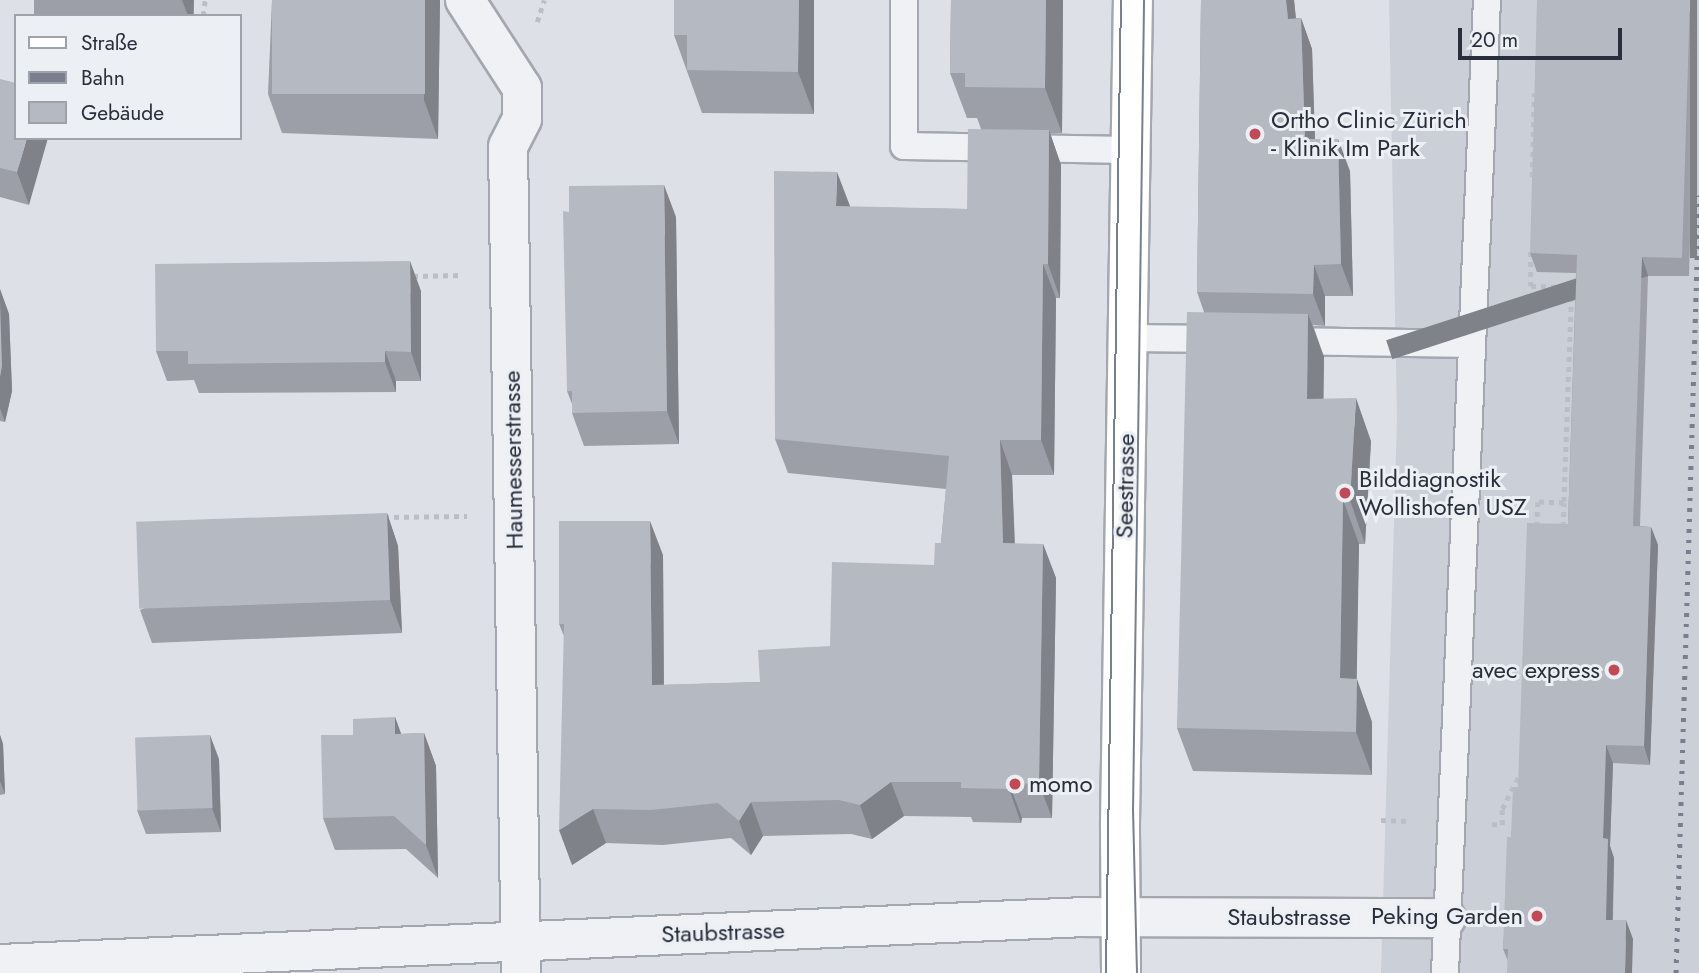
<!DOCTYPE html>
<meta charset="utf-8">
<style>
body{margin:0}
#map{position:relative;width:1699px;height:973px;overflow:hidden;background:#dde0e6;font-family:Jost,sans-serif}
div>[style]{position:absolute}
.built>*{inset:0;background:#cbcfd7}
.path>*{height:4.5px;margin-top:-2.25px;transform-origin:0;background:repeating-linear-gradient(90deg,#bbbec5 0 5px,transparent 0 10px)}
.roads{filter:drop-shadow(2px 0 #a3a7af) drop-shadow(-2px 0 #a3a7af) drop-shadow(0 2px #a3a7af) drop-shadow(0 -2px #a3a7af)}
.lane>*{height:26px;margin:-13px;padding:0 13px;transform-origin:13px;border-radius:13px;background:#eff1f5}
.street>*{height:38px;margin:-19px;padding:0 19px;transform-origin:19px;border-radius:19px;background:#eff1f5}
.secondary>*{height:38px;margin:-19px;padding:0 19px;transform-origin:19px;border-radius:19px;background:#fff}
.tram>*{height:2px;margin:-1px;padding:0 1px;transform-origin:1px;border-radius:1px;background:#787f8e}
.rail>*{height:5px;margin-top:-2.5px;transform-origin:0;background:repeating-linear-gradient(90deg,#787f8e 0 3.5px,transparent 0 10.5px)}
.wall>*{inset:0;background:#9c9fa7;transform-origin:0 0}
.shaded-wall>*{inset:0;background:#7f8288;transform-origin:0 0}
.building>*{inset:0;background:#b5b9c2;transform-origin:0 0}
.dots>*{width:19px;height:19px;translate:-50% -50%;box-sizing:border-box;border:4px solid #eceff4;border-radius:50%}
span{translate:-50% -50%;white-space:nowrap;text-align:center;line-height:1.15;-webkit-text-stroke:6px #eceff4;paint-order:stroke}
.poi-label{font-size:24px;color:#282e3b}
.left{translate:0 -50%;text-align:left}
.right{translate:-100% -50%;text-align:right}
.street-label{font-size:24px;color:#282e3b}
.legend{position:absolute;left:14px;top:14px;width:228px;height:126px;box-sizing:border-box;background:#eceff4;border:2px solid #9ea2aa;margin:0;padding:9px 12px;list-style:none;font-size:21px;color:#282e3b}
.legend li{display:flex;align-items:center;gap:14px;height:35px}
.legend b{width:35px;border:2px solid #9ea2aa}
.scale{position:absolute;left:1458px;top:28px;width:164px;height:32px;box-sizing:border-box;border:4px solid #282e3b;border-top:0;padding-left:9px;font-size:21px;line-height:24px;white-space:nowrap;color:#282e3b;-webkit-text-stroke:5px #eceff4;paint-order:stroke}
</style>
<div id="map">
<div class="built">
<i style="clip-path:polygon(1389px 0,1699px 0,1699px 973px,1381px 973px,1397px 418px)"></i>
</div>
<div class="path">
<i style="left:203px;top:16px;width:16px;rotate:-83deg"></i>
<i style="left:537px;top:22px;width:23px;rotate:-72deg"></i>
<i style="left:1532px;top:177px;width:84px;rotate:-88.6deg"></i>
<i style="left:1531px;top:252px;width:34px;rotate:90deg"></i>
<i style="left:1531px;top:286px;width:41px;rotate:1.4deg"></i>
<i style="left:1572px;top:287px;width:216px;rotate:92.1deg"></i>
<i style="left:1564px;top:503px;width:26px;rotate:-178deg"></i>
<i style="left:1538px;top:502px;width:27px;rotate:92deg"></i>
<i style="left:413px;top:276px;width:50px;rotate:-1.1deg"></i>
<i style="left:384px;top:517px;width:83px;rotate:-0.7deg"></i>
<i style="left:1563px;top:527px;width:24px;rotate:-88deg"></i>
<i style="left:1381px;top:820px;width:29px;rotate:2deg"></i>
<i style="left:1492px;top:824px;width:10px;rotate:6deg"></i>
<i style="left:1502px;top:825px;width:16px;rotate:-90deg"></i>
<i style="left:1502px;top:809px;width:39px;rotate:-63deg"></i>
</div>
<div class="roads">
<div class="lane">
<i style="left:904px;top:0;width:146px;rotate:90deg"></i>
<i style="left:904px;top:146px;width:226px;rotate:1deg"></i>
<i style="left:1128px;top:338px;width:93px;rotate:0.6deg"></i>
<i style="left:1284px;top:341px;width:188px;rotate:0.9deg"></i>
<i style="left:1445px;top:973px;width:974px;rotate:-87.53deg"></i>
</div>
<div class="street">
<i style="left:465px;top:0;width:105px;rotate:57.1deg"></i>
<i style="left:522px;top:88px;width:31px;rotate:90deg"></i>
<i style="left:522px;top:119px;width:31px;rotate:117deg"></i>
<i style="left:508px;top:147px;width:826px;rotate:89.1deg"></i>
<i style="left:0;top:964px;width:1086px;rotate:-2.48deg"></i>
<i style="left:1085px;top:917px;width:361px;rotate:0.2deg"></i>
</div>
<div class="secondary">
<i style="left:1121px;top:973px;width:150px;rotate:-90.4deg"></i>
<i style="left:1120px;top:823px;width:823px;rotate:-89.1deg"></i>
</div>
</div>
<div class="tram">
<i style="left:1106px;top:973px;width:973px;rotate:-89.12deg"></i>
<i style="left:1137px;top:973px;width:161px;rotate:-91.4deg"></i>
<i style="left:1133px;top:812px;width:812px;rotate:-89.22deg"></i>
</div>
<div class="rail">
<i style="left:1676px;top:973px;width:778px;rotate:-88.31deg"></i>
</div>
<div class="wall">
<i style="left:34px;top:0;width:160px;height:17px"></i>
<i style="clip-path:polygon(272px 0,440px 0,438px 139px,282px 133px,268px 94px)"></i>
<i style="clip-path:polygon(674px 0,814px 0,814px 114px,702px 113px,674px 35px)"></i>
<i style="clip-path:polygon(951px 0,1063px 0,1062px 133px,1050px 133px,1061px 165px,1060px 298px,1056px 298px,1054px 475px,1012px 475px,1015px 544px,1043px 544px,1056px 578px,1052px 818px,1022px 818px,1021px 823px,973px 822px,971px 817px,904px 816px,872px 839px,851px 834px,763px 836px,751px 855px,731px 838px,663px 845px,606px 843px,572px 865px,564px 636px,559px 624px,663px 555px,664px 685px,760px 682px,830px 646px,934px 565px,941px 543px,946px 489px,788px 473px,775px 439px,850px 207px,967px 209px,981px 129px,977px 118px,967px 118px,950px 73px)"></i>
<i style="clip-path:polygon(1201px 0,1294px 0,1296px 18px,1301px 18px,1312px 49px,1315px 139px,1350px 171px,1353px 296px,1325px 296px,1325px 326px,1313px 325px,1324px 357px,1323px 399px,1371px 441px,1365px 544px,1359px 544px,1356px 679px,1372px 722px,1372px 775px,1193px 771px,1177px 728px,1204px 312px,1197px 292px)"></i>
<i style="clip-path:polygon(1697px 0,1689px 276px,1648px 276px,1640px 526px,1651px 527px,1658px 545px,1650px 765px,1613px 763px,1610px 846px,1614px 858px,1613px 920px,1633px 939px,1508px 961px,1503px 949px,1511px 837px,1518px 787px,1568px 524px,1576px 273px,1537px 272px,1530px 253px)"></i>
<i style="clip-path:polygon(0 79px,29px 205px,0 197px)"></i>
<i style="clip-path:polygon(676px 217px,679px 444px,584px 446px,572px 413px,572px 404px,567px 391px)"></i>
<i style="clip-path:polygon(0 290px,9px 314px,12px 391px,5px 422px,0 421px)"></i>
<i style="clip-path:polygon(421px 291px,421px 381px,396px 381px,396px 392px,199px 393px,194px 380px,167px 381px,156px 351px)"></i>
<i style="clip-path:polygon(387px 513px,398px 546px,402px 633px,152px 643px,140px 610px)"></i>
<i style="clip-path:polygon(395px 717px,401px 734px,424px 733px,436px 766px,438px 878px,406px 849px,335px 850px,323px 818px,353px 735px)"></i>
<i style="clip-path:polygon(0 735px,3px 744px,5px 794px,0 795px)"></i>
<i style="clip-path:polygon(219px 759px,221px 832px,146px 834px,137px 810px)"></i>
</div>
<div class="shaded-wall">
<i style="clip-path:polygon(182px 0,194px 0,193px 16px,188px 16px)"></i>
<i style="clip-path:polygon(425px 0,440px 0,438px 139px,424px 100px)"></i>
<i style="clip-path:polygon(799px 0,814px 0,814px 114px,798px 72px)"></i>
<i style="clip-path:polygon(1046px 0,1063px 0,1062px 133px,1045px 88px)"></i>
<i style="clip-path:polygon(1286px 0,1294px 0,1299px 50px,1288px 19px)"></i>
<i style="left:1690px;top:0;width:7px;height:258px"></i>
<i style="clip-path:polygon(1301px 18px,1312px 49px,1316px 171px,1305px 139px)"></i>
<i style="clip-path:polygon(1049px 130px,1061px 165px,1060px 298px,1048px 264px)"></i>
<i style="clip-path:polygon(27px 138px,48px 138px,29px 205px,17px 172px)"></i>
<i style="clip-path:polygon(1338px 139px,1350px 171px,1353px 296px,1341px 264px)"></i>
<i style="clip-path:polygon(837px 172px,850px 206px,849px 241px,836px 206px)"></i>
<i style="clip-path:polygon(664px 185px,676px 217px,679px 444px,667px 411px)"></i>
<i style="left:1642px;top:257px;width:20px;height:269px;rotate:72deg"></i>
<i style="clip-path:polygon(410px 261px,421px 291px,421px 381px,411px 352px)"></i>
<i style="clip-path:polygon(1043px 264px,1056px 298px,1054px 475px,1041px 440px)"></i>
<i style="clip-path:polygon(1314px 265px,1325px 296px,1325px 326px,1313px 294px)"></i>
<i style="clip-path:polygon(0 289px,9px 314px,12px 391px,5px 422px,0 408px)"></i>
<i style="clip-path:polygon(1308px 314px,1324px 357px,1323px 443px,1307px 399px)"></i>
<i style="clip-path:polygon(385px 351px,396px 381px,396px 392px,385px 362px)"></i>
<i style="clip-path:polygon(1356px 398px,1371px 441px,1365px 544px,1350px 500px)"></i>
<i style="clip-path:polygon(1000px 440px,1012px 475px,1016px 578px,1003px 543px)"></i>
<i style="clip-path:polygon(1343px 500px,1359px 544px,1356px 722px,1340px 678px)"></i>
<i style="clip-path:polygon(387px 513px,398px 546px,402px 633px,390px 600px)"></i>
<i style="clip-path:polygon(650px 521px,663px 555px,664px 719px,652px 685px)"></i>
<i style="clip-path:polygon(1651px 527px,1658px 545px,1650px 765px,1644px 746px)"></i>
<i style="clip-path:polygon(1043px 544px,1056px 578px,1052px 818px,1039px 784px)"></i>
<i style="clip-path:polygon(1357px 679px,1372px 722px,1372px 775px,1356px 732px)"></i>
<i style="clip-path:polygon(395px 717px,407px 750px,395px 734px)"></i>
<i style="clip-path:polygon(424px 733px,436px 766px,438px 878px,426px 845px)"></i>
<i style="clip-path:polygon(0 735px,3px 744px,5px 794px,0 781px)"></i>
<i style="clip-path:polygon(210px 735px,219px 759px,221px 832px,212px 808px)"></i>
<i style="clip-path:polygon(1606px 745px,1613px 763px,1610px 846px,1614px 858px,1612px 938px,1606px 920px,1603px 838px)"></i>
<i style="clip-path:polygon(891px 782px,904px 816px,872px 839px,860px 805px)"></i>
<i style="clip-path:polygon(1009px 783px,1022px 818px,1021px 823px,1009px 789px)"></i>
<i style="clip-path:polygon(751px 802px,763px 836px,751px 855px,739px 821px)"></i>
<i style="clip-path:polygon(593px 809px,606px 843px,572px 865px,559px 830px)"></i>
<i style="clip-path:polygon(1626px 920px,1633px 939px,1632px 973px,1625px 973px)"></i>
</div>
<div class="building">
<i style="left:272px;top:0;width:153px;height:94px"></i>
<i style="clip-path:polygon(674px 0,799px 0,798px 72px,687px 70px,687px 35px,674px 35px)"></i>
<i style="clip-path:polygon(951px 0,1046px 0,1045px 88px,965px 87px,965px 73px,950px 73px)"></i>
<i style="clip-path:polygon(1201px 0,1286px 0,1288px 19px,1301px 18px,1305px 139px,1338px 139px,1341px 264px,1314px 265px,1313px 294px,1197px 292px)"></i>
<i style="clip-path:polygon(1537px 0,1690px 0,1682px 258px,1642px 257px,1633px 526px,1651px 527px,1644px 746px,1606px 745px,1603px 838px,1608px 839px,1606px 920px,1626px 920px,1625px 973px,1507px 973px,1508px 949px,1503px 949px,1507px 837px,1511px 837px,1513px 787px,1518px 787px,1527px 523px,1568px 524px,1577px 255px,1530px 253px)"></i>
<i style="clip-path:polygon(0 79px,16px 83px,16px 138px,27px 138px,17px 172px,0 168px)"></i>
<i style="clip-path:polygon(968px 129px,1049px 130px,1048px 264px,1043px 264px,1041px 440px,1000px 440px,1003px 543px,1043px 544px,1039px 784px,1009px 783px,1009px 789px,961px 788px,961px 782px,891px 782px,860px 805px,839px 800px,751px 802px,739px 821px,718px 803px,651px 810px,593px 809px,559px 830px,564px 624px,559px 624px,559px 521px,650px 521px,652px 685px,760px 682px,758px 650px,830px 646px,832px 562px,934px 565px,935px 543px,941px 543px,949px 456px,775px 439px,774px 171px,837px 172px,836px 206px,967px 209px)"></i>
<i style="clip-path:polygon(664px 185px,667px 411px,572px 413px,572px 391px,567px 391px,563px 211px,569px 212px,569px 186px)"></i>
<i style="clip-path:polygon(410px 261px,411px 352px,385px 351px,385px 362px,188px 364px,188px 351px,156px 351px,155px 264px)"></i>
<i style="clip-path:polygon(0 302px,2px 366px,0 377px)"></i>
<i style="clip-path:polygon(1187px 312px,1308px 314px,1307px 399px,1356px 398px,1350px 500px,1343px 500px,1340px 678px,1357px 679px,1356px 732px,1177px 728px)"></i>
<i style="left:387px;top:513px;width:87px;height:251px;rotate:88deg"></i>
<i style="clip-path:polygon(395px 717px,395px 734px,424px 733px,426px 845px,394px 816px,323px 818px,321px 735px,353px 735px,353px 719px)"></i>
<i style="left:210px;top:735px;width:73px;height:75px;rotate:88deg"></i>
</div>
<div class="dots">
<i style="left:1255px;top:134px;background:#c44957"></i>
<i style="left:1345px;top:493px;background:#c44957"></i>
<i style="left:1614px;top:670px;background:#c44957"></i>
<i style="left:1015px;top:784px;background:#c44957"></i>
<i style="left:1537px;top:916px;background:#c44957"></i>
</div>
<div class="poi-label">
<span class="left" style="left:1271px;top:134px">Ortho Clinic Zürich<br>- Klinik Im Park</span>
<span class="left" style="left:1359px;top:493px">Bilddiagnostik<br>Wollishofen USZ</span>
<span class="right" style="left:1600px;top:670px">avec express</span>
<span class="left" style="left:1029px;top:784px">momo</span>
<span class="right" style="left:1523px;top:916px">Peking Garden</span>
</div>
<div class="street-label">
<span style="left:513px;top:460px;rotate:-91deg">Haumesserstrasse</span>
<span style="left:1125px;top:486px;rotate:-89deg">Seestrasse</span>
<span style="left:1289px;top:917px">Staubstrasse</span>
<span style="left:723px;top:932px;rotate:-2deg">Staubstrasse</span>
</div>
<ul class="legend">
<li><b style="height:9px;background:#fff"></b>Straße</li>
<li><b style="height:9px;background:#787f8e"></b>Bahn</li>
<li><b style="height:19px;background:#b5b9c2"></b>Gebäude</li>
</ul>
<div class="scale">20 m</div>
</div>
